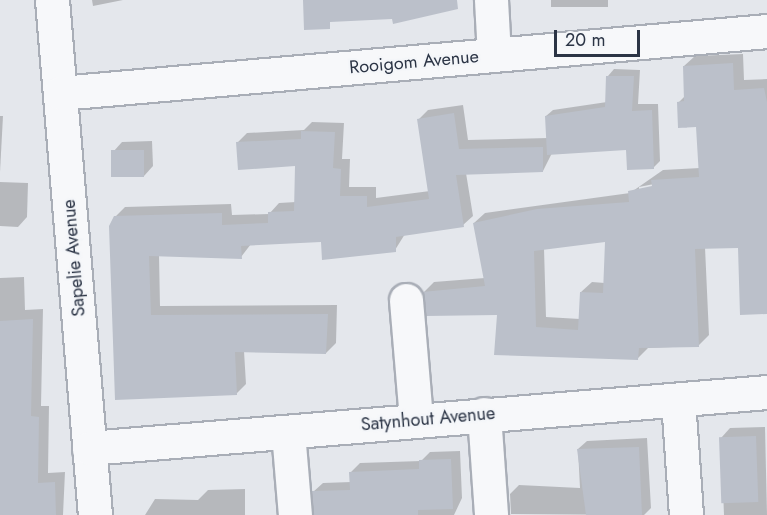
<!DOCTYPE html>
<style>
body{margin:0}
#map{position:relative;width:767px;height:515px;overflow:hidden;background:#e4e7ec;font-family:Jost,sans-serif}
div>[style]{position:absolute}
.shadow>*{inset:0;background:#0003;transform-origin:0 0}
.building>*{inset:0;background:#bbc0ca;transform-origin:0 0}
.roads{filter:drop-shadow(2px 0 #a9aeb7) drop-shadow(-2px 0 #a9aeb7) drop-shadow(0 2px #a9aeb7) drop-shadow(0 -2px #a9aeb7)}
.minor>*{height:33px;margin:-16.5px;padding:0 16.5px;transform-origin:16.5px;border-radius:16.5px;background:#f7f8fa}
span{translate:-50% -50%;white-space:nowrap;text-align:center;line-height:1.15;-webkit-text-stroke:4.5px #f4f6f9;paint-order:stroke}
.street-label{font-size:18px;color:#2b3445}
.scale{position:absolute;left:554px;top:30px;width:86px;height:27px;box-sizing:border-box;border:3px solid #2b3445;border-top:0;padding-left:8px;font-size:18px;line-height:21px;white-space:nowrap;color:#2b3445;-webkit-text-stroke:4px #f4f6f9;paint-order:stroke}
</style>
<div id="map">
<div class="shadow">
<i style="clip-path:polygon(92px 0,123px 0,93px 6px)"></i>
<i style="left:551px;top:0;width:57px;height:7px"></i>
<i style="clip-path:polygon(evenodd,743px 54px,744px 80px,767px 79px,767px 312px,740px 246px,705px 247px,709px 335px,698px 346px,648px 348px,638px 358px,496px 353px,498px 313px,424px 292px,434px 282px,485px 278px,474px 223px,485px 213px,630px 193px,663px 170px,700px 168px,697px 126px,679px 102px,686px 95px,684px 66px,695px 56px,743px 54px,659px 183px,659px 186px,639px 191px,639px 187px,659px 183px,743px 54px,606px 241px,605px 283px,592px 282px,581px 292px,580px 319px,546px 317px,544px 248px,606px 241px)"></i>
<i style="clip-path:polygon(614px 69px,640px 70px,638px 104px,658px 104px,660px 161px,653px 168px,628px 148px,552px 153px,543px 171px,466px 173px,473px 216px,463px 225px,405px 234px,395px 250px,322px 240px,251px 244px,241px 257px,159px 255px,160px 306px,337px 305px,336px 343px,326px 353px,244px 351px,246px 384px,236px 394px,116px 398px,115px 217px,125px 207px,231px 204px,232px 215px,269px 214px,279px 203px,296px 202px,297px 165px,237px 143px,247px 133px,304px 130px,312px 122px,344px 123px,342px 159px,350px 159px,349px 187px,376px 187px,376px 198px,430px 191px,419px 119px,428px 110px,463px 105px,468px 140px,548px 138px,546px 116px,553px 110px,607px 102px,608px 76px)"></i>
<i style="clip-path:polygon(0 116px,3px 116px,0 172px)"></i>
<i style="clip-path:polygon(152px 141px,153px 166px,144px 176px,113px 152px,122px 142px)"></i>
<i style="clip-path:polygon(0 182px,28px 183px,27px 217px,18px 227px,0 226px)"></i>
<i style="clip-path:polygon(24px 277px,25px 310px,43px 309px,41px 406px,49px 406px,48px 473px,65px 472px,63px 515px,0 515px,0 278px)"></i>
<i style="clip-path:polygon(765px 427px,767px 515px,724px 515px,721px 438px,730px 428px)"></i>
<i style="clip-path:polygon(647px 438px,651px 508px,644px 515px,511px 514px,510px 494px,519px 485px,580px 488px,578px 449px,587px 441px)"></i>
<i style="clip-path:polygon(460px 451px,462px 498px,454px 515px,311px 515px,313px 492px,323px 483px,351px 482px,350px 473px,360px 463px,421px 461px,430px 452px)"></i>
<i style="clip-path:polygon(245px 489px,245px 515px,145px 515px,155px 499px,198px 500px,208px 490px)"></i>
</div>
<div class="building">
<i style="clip-path:polygon(303px 0,457px 0,458px 9px,393px 24px,392px 19px,330px 22px,330px 29px,304px 30px)"></i>
<i style="clip-path:polygon(evenodd,733px 63px,734px 90px,764px 88px,767px 102px,767px 314px,740px 315px,738px 248px,695px 249px,699px 347px,639px 348px,638px 360px,494px 355px,497px 315px,426px 316px,422px 292px,485px 286px,473px 223px,537px 209px,629px 202px,628px 191px,652px 186px,651px 180px,699px 177px,696px 127px,678px 128px,677px 102px,684px 101px,683px 66px,733px 63px,605px 242px,603px 293px,580px 292px,578px 330px,536px 327px,534px 251px,605px 242px)"></i>
<i style="clip-path:polygon(606px 76px,634px 76px,632px 111px,652px 110px,654px 169px,627px 170px,626px 150px,547px 155px,545px 116px,605px 107px)"></i>
<i style="clip-path:polygon(454px 113px,459px 149px,543px 147px,543px 172px,456px 175px,464px 227px,396px 237px,396px 252px,322px 260px,321px 242px,241px 246px,242px 259px,149px 256px,151px 315px,328px 314px,326px 354px,235px 352px,237px 395px,115px 400px,109px 226px,114px 216px,222px 213px,222px 225px,268px 223px,268px 212px,294px 211px,295px 166px,238px 170px,236px 142px,301px 139px,301px 131px,335px 132px,333px 168px,341px 169px,340px 196px,367px 196px,367px 207px,429px 199px,417px 119px)"></i>
<i style="left:144px;top:150px;width:27px;height:33px;rotate:90deg"></i>
<i style="clip-path:polygon(33px 319px,31px 416px,39px 417px,38px 483px,55px 482px,56px 515px,0 515px,0 321px)"></i>
<i style="left:756px;top:436px;width:66px;height:37px;rotate:88deg"></i>
<i style="clip-path:polygon(639px 447px,642px 515px,586px 515px,577px 449px)"></i>
<i style="clip-path:polygon(451px 459px,453px 509px,418px 510px,418px 515px,313px 515px,312px 491px,350px 490px,349px 472px,419px 469px,419px 460px)"></i>
</div>
<div class="roads">
<div class="minor">
<i style="left:52px;top:0;width:517px;rotate:85.23deg"></i>
<i style="left:491px;top:0;width:55px;rotate:86.9deg"></i>
<i style="left:60px;top:93px;width:710px;rotate:-5.01deg"></i>
<i style="left:406px;top:300px;width:120px;rotate:85.2deg"></i>
<i style="left:678px;top:400px;width:115px;rotate:86deg"></i>
<i style="left:484px;top:414px;width:101px;rotate:86deg"></i>
<i style="left:288px;top:432px;width:83px;rotate:85.2deg"></i>
<i style="left:89px;top:448px;width:680px;rotate:-4.72deg"></i>
</div>
</div>
<div class="street-label">
<span style="left:414px;top:62px;rotate:-5deg">Rooigom Avenue</span>
<span style="left:74px;top:258px;rotate:-95deg">Sapelie Avenue</span>
<span style="left:428px;top:419px;rotate:-5deg">Satynhout Avenue</span>
</div>
<div class="scale">20 m</div>
</div>
